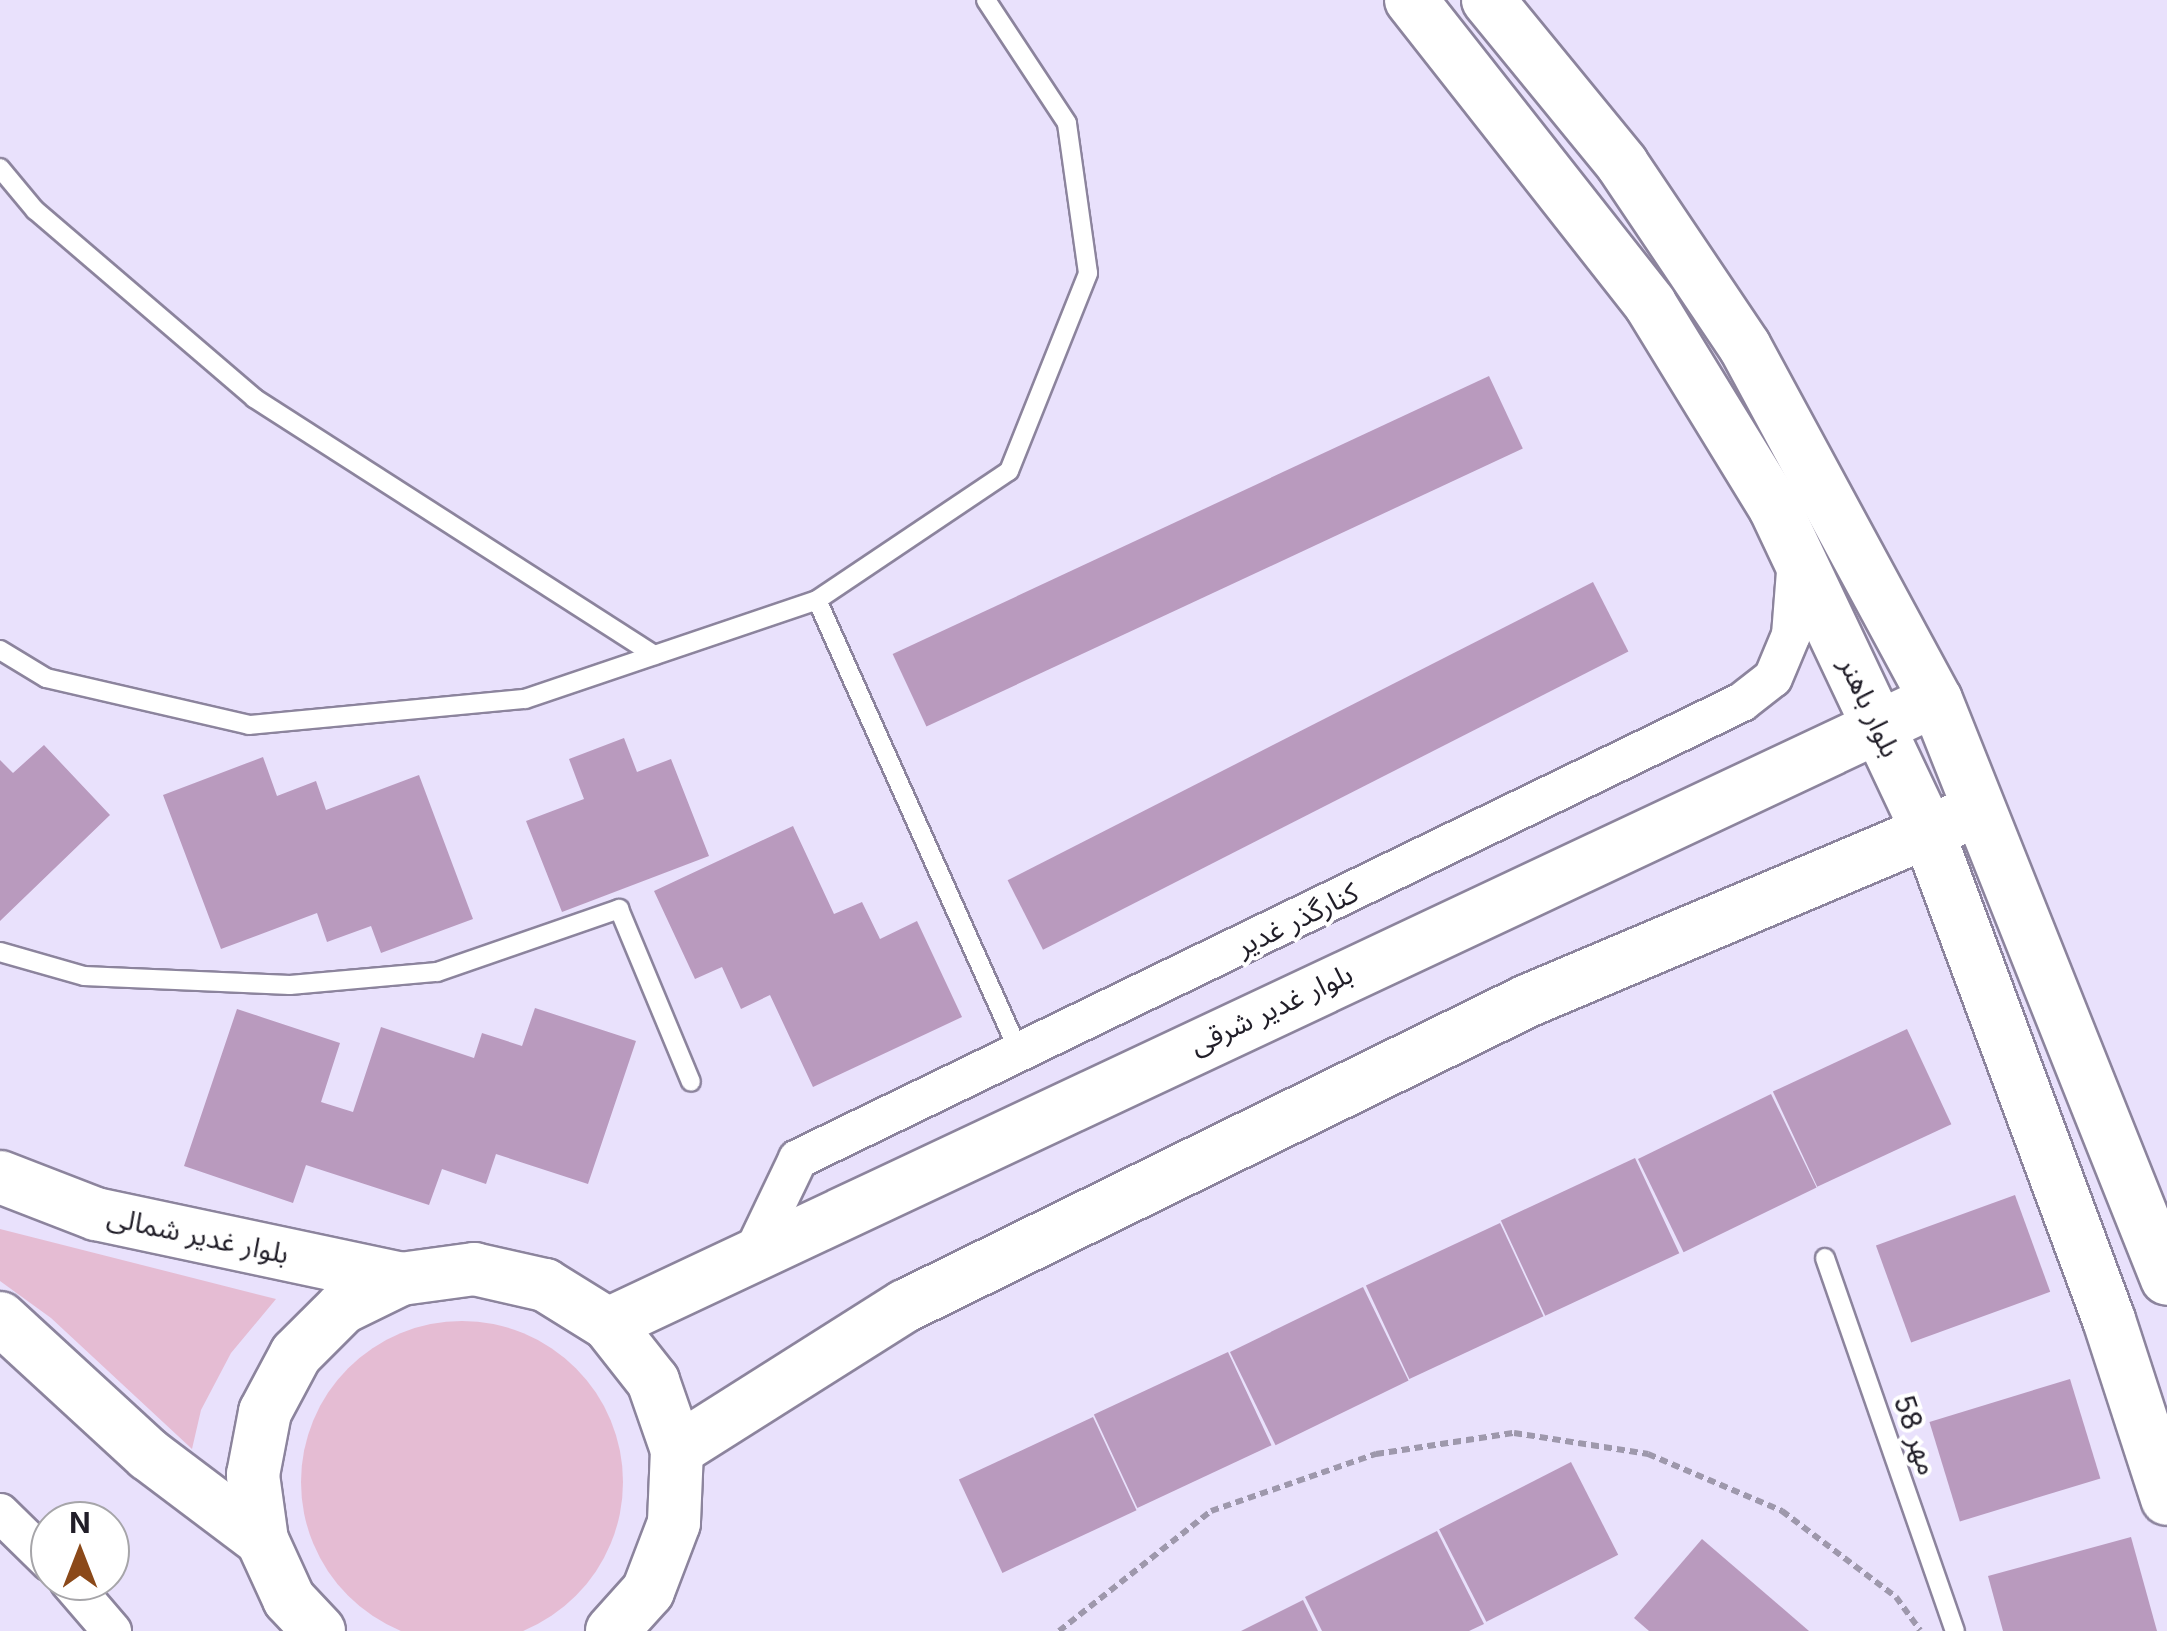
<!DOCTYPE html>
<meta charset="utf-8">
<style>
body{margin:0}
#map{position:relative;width:2167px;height:1631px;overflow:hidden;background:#e9e1fc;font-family:Inter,"Noto Sans Arabic",sans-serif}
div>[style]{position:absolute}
.green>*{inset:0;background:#e5bcd3}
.round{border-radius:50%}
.building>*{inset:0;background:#b99abe;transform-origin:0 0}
.path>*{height:6px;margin-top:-3px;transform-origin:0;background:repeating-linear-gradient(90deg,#9e98ac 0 8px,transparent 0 13px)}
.roads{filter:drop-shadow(2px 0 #8c849d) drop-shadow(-2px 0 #8c849d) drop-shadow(0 2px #8c849d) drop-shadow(0 -2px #8c849d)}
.lane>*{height:18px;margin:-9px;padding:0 9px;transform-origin:9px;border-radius:9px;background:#fff}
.street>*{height:38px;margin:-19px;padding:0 19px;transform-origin:19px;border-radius:19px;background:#fff}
.secondary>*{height:52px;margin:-26px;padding:0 26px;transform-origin:26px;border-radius:26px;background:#fff}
span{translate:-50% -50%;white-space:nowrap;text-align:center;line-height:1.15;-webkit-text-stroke:8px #fff;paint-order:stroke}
.street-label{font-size:28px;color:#211e28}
.north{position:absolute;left:30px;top:1501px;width:100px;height:100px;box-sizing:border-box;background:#fff;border:2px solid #a6a5a9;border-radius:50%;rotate:0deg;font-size:28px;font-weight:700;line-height:40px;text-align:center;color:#211e28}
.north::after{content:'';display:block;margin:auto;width:35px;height:45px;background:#8b4919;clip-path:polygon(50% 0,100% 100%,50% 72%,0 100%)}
</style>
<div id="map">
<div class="green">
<i style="clip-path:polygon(0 1229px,276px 1299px,231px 1353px,201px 1410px,192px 1449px,51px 1318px,0 1281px)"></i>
<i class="round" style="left:301px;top:1321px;width:322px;height:322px"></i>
</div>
<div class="building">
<i style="left:1489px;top:376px;width:80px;height:658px;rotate:65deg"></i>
<i style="left:1593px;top:582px;width:78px;height:657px;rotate:63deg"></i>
<i style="clip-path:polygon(624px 738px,637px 772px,671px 759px,709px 856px,562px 912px,526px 821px,584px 799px,569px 759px)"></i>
<i style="clip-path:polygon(44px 745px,110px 815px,0 921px,0 760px,13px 773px)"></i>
<i style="clip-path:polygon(263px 757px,277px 796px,316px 781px,326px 810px,419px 775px,473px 919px,381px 953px,371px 926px,327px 942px,317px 913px,221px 949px,163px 795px)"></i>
<i style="clip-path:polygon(793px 826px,834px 914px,862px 902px,880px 939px,917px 921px,962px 1017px,813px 1087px,770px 995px,741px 1009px,722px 967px,695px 979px,654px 891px)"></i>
<i style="clip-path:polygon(535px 1008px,636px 1041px,588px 1184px,496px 1154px,486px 1184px,442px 1169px,429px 1205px,306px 1165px,293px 1203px,184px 1166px,237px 1009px,340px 1043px,321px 1102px,353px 1112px,381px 1027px,474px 1058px,482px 1033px,522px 1046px)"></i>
<i style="left:1907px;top:1029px;width:105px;height:148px;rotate:65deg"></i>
<i style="left:1771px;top:1094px;width:104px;height:148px;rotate:64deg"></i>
<i style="left:1635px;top:1158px;width:105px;height:148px;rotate:65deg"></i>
<i style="left:2015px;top:1195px;width:103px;height:148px;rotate:70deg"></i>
<i style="left:1500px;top:1223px;width:103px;height:148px;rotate:65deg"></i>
<i style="left:1363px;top:1287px;width:104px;height:148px;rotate:64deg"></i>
<i style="left:1228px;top:1352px;width:103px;height:148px;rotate:65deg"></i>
<i style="left:2070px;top:1379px;width:104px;height:147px;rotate:73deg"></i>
<i style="left:1093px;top:1417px;width:103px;height:148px;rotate:65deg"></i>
<i style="left:1571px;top:1462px;width:104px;height:148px;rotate:63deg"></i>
<i style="clip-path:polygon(1437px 1531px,1484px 1624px,1469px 1631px,1322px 1631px,1305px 1597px)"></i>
<i style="clip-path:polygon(2131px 1537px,2157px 1631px,2003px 1631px,1988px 1576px)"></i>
<i style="clip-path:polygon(1702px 1539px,1809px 1631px,1649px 1631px,1634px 1618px)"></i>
<i style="clip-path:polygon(1303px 1600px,1318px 1631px,1241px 1631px)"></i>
</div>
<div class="path">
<i style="left:1059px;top:1631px;width:194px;rotate:-38.3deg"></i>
<i style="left:1211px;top:1511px;width:175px;rotate:-19.1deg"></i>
<i style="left:1376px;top:1454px;width:140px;rotate:-8.7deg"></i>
<i style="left:1514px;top:1433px;width:136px;rotate:8.9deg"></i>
<i style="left:1648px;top:1454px;width:146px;rotate:23deg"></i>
<i style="left:1782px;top:1511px;width:143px;rotate:37deg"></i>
<i style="left:1896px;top:1597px;width:41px;rotate:54deg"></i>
</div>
<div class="roads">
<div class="lane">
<i style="left:0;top:168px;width:55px;rotate:50.2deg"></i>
<i style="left:35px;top:210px;width:289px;rotate:40.6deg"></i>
<i style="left:254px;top:398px;width:476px;rotate:32.7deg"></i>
<i style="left:817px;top:600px;width:497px;rotate:65.9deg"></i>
<i style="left:0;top:650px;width:54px;rotate:31.3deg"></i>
<i style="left:46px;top:678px;width:208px;rotate:13deg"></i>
<i style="left:249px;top:725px;width:277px;rotate:-5.4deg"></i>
<i style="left:525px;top:699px;width:308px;rotate:-18.7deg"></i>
<i style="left:817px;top:600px;width:231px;rotate:-33.9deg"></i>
<i style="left:1009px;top:471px;width:213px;rotate:-68.2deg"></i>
<i style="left:1088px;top:273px;width:151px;rotate:-98deg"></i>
<i style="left:1067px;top:123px;width:147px;rotate:-123.4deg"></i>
<i style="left:0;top:952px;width:87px;rotate:15.9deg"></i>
<i style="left:84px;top:976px;width:206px;rotate:2.5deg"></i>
<i style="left:290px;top:985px;width:148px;rotate:-5.1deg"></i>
<i style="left:437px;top:972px;width:193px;rotate:-19.1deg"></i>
<i style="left:619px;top:909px;width:187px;rotate:67.4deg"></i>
<i style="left:1825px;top:1258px;width:395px;rotate:70.8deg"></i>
</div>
<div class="street">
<i style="left:752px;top:1255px;width:106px;rotate:-64.4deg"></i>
<i style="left:798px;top:1159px;width:1049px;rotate:-25.83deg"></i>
<i style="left:1742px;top:702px;width:39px;rotate:-38deg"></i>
<i style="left:1773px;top:678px;width:47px;rotate:-67.3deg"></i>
<i style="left:1791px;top:635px;width:77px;rotate:-85.5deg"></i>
<i style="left:0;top:1513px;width:70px;rotate:44.4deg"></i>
<i style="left:69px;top:1581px;width:66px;rotate:49.3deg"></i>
</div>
<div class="secondary">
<i style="left:1411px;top:0;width:387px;rotate:51.8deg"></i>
<i style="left:1650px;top:304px;width:239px;rotate:58.5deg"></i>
<i style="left:1775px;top:508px;width:358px;rotate:64.7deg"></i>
<i style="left:1928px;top:832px;width:520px;rotate:69.65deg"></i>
<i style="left:2109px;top:1320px;width:188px;rotate:72deg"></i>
<i style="left:1488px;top:0;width:212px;rotate:50.7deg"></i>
<i style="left:1622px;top:164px;width:220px;rotate:56.1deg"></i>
<i style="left:1745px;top:347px;width:401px;rotate:61.6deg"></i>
<i style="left:1936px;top:700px;width:623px;rotate:68.25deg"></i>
<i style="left:0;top:1177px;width:103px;rotate:21.1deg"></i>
<i style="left:96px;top:1214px;width:312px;rotate:12deg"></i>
<i style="left:0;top:1318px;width:202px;rotate:42.6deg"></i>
<i style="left:149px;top:1455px;width:141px;rotate:37deg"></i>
<i style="left:608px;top:1324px;width:1467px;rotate:-25.17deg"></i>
<i style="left:677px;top:1450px;width:270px;rotate:-32.3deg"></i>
<i style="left:905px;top:1306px;width:693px;rotate:-26.12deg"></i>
<i style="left:1527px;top:1001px;width:470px;rotate:-22.9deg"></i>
<i style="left:319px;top:1631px;width:44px;rotate:-133.2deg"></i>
<i style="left:289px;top:1599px;width:65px;rotate:-114.6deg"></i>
<i style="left:262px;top:1540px;width:66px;rotate:-97.9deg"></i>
<i style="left:253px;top:1475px;width:64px;rotate:-79.2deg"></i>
<i style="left:265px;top:1412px;width:66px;rotate:-61.9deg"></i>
<i style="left:296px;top:1354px;width:65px;rotate:-45deg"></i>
<i style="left:342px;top:1308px;width:66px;rotate:-26.2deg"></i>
<i style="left:401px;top:1279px;width:74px;rotate:-7.8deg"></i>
<i style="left:474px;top:1269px;width:73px;rotate:12.7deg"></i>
<i style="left:545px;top:1285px;width:74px;rotate:31.8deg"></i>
<i style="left:608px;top:1324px;width:73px;rotate:51.7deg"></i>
<i style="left:653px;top:1381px;width:73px;rotate:70.8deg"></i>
<i style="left:677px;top:1450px;width:73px;rotate:92.4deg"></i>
<i style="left:674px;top:1523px;width:73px;rotate:110.9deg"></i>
<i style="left:648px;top:1591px;width:54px;rotate:132deg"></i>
</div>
</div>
<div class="street-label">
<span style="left:1870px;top:707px;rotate:65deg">بلوار باهنر</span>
<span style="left:1297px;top:919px;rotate:-26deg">کنارگذر غدیر</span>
<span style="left:1271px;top:1009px;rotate:-25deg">بلوار غدیر شرقی</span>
<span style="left:198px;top:1235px;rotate:12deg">بلوار غدیر شمالی</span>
<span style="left:1916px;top:1435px;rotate:71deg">مهر 58</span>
</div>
<div class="north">N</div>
</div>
